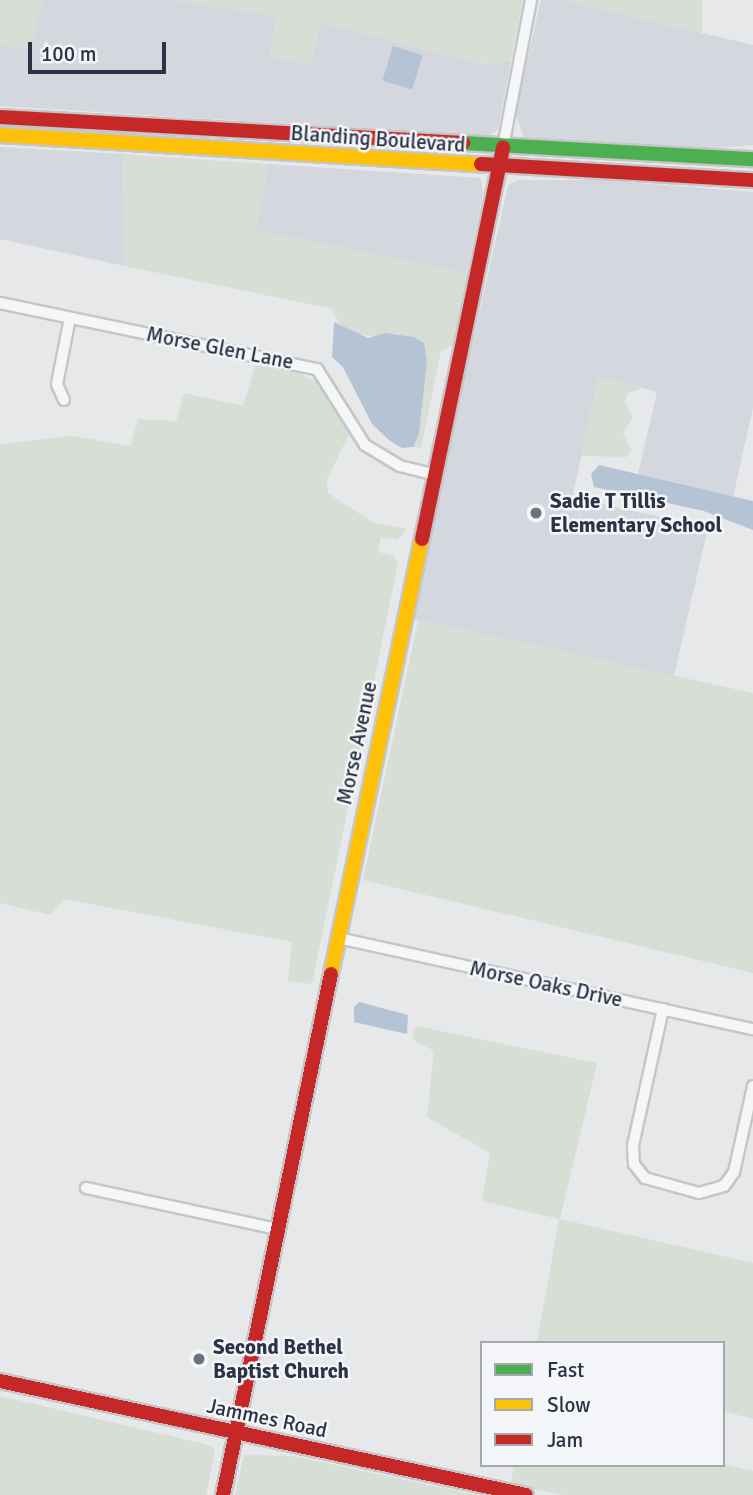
<!DOCTYPE html>
<style>
body{margin:0}
#map{position:relative;width:753px;height:1495px;overflow:hidden;background:#e6e8ea;font-family:Signika,sans-serif}
div>[style]{position:absolute}
.built>*{inset:0;background:#d4d7dd}
.green>*{inset:0;background:#d6ded6}
.water>*{inset:0;background:#b4c4d5;transform-origin:0 0}
.roads{filter:drop-shadow(2px 0 #c4c6c8) drop-shadow(-2px 0 #c4c6c8) drop-shadow(0 2px #c4c6c8) drop-shadow(0 -2px #c4c6c8)}
.street>*{height:10px;margin:-5px;padding:0 5px;transform-origin:5px;border-radius:5px;background:#f5f6f7}
.fast>*{height:14px;margin:-7px;padding:0 7px;transform-origin:7px;border-radius:7px;background:#4caf50}
.slow>*{height:14px;margin:-7px;padding:0 7px;transform-origin:7px;border-radius:7px;background:#ffc107}
.jam>*{height:14px;margin:-7px;padding:0 7px;transform-origin:7px;border-radius:7px;background:#c62828}
.dots>*{width:19px;height:19px;translate:-50% -50%;box-sizing:border-box;border:4px solid #f4f6f9;border-radius:50%}
span{translate:-50% -50%;white-space:nowrap;text-align:center;line-height:1.15;-webkit-text-stroke:5px #f4f6f9;paint-order:stroke}
.street-label{font-size:21px;color:#2b3445}
.poi-label{font-size:21px;color:#2b3445;font-weight:700}
.left{translate:0 -50%;text-align:left}
.legend{position:absolute;left:480px;top:1341px;width:245px;height:126px;box-sizing:border-box;background:#f4f6f9;border:2px solid #a4a8b1;margin:0;padding:9px 12px;list-style:none;font-size:21px;color:#2b3445}
.legend li{display:flex;align-items:center;gap:14px;height:35px}
.legend b{width:35px;border:2px solid #a4a8b1}
.scale{position:absolute;left:28px;top:42px;width:138px;height:32px;box-sizing:border-box;border:4px solid #2b3445;border-top:0;padding-left:9px;font-size:21px;line-height:24px;white-space:nowrap;color:#2b3445;-webkit-text-stroke:5px #f4f6f9;paint-order:stroke}
</style>
<div id="map">
<div class="built">
<i style="clip-path:polygon(43px 0,171px 0,277px 16px,270px 56px,310px 64px,321px 23px,483px 64px,511px 61px,498px 130px,488px 136px,0 106px,0 45px,31px 48px)"></i>
<i style="clip-path:polygon(541px 0,561px 0,753px 45px,753px 145px,691px 150px,524px 138px,515px 113px)"></i>
<i style="clip-path:polygon(0 147px,123px 154px,125px 266px,0 239px)"></i>
<i style="clip-path:polygon(268px 164px,481px 178px,483px 194px,467px 273px,256px 230px)"></i>
<i style="clip-path:polygon(517px 180px,601px 180px,753px 192px,753px 407px,733px 497px,638px 474px,657px 392px,599px 377px,572px 498px,708px 527px,674px 676px,410px 618px,508px 186px)"></i>
</div>
<div class="green">
<i style="clip-path:polygon(0 0,43px 0,31px 48px,0 45px)"></i>
<i style="clip-path:polygon(171px 0,523px 0,511px 61px,483px 64px,321px 23px,310px 64px,270px 56px,277px 16px)"></i>
<i style="clip-path:polygon(561px 0,702px 0,702px 33px)"></i>
<i style="clip-path:polygon(123px 154px,268px 164px,256px 230px,467px 273px,453px 345px,441px 351px,421px 448px,413px 447px,419px 434px,427px 360px,424px 343px,415px 337px,356px 335px,338px 323px,333px 309px,125px 266px)"></i>
<i style="clip-path:polygon(256px 364px,297px 372px,318px 383px,349px 434px,327px 480px,328px 493px,372px 522px,407px 529px,397px 540px,381px 537px,378px 552px,394px 556px,398px 563px,312px 984px,288px 981px,292px 942px,64px 899px,50px 915px,0 903px,0 444px,72px 436px,131px 446px,138px 419px,176px 421px,184px 393px,243px 406px)"></i>
<i style="clip-path:polygon(598px 377px,642px 388px,627px 394px,625px 402px,633px 417px,623px 434px,631px 450px,627px 457px,581px 456px)"></i>
<i style="clip-path:polygon(418px 620px,753px 693px,753px 973px,363px 880px)"></i>
<i style="clip-path:polygon(416px 1026px,597px 1063px,560px 1219px,753px 1263px,753px 1419px,723px 1411px,723px 1343px,537px 1343px,559px 1219px,482px 1201px,490px 1153px,427px 1117px,434px 1051px,412px 1039px)"></i>
<i style="clip-path:polygon(0 1396px,209px 1445px,215px 1450px,206px 1495px,0 1495px)"></i>
<i style="clip-path:polygon(244px 1455px,293px 1456px,477px 1495px,235px 1495px)"></i>
<i style="clip-path:polygon(723px 1464px,753px 1471px,753px 1495px,563px 1495px,511px 1484px,514px 1465px)"></i>
</div>
<div class="water">
<i style="left:393px;top:46px;width:31px;height:36px;rotate:17deg"></i>
<i style="clip-path:polygon(334px 322px,368px 338px,385px 333px,414px 337px,424px 343px,427px 360px,419px 434px,413px 447px,402px 448px,390px 441px,372px 424px,343px 367px,332px 357px)"></i>
<i style="clip-path:polygon(599px 465px,753px 501px,753px 530px,704px 511px,594px 487px,591px 474px)"></i>
<i style="clip-path:polygon(359px 1002px,408px 1015px,407px 1034px,354px 1022px,354px 1007px)"></i>
</div>
<div class="roads">
<div class="street">
<i style="left:503px;top:147px;width:150px;rotate:-79.2deg"></i>
<i style="left:0;top:303px;width:324px;rotate:11.8deg"></i>
<i style="left:317px;top:369px;width:90px;rotate:57.7deg"></i>
<i style="left:365px;top:445px;width:41px;rotate:31deg"></i>
<i style="left:400px;top:466px;width:36px;rotate:14deg"></i>
<i style="left:64px;top:400px;width:17px;rotate:-114deg"></i>
<i style="left:57px;top:384px;width:67px;rotate:-78.9deg"></i>
<i style="left:338px;top:938px;width:425px;rotate:12.4deg"></i>
<i style="left:663px;top:1009px;width:140px;rotate:102.4deg"></i>
<i style="left:633px;top:1146px;width:18px;rotate:87deg"></i>
<i style="left:634px;top:1164px;width:18px;rotate:52deg"></i>
<i style="left:645px;top:1178px;width:56px;rotate:15.5deg"></i>
<i style="left:699px;top:1193px;width:26px;rotate:-16deg"></i>
<i style="left:724px;top:1186px;width:17px;rotate:-54deg"></i>
<i style="left:734px;top:1172px;width:88px;rotate:-77.5deg"></i>
<i style="left:86px;top:1188px;width:196px;rotate:12.1deg"></i>
</div>
<div class="fast">
<i style="left:463px;top:143px;width:290px;rotate:3.2deg"></i>
</div>
<div class="slow">
<i style="left:0;top:135px;width:482px;rotate:3.5deg"></i>
<i style="left:331px;top:974px;width:444px;rotate:-78.2deg"></i>
</div>
<div class="jam">
<i style="left:0;top:117px;width:464px;rotate:3.2deg"></i>
<i style="left:481px;top:164px;width:272px;rotate:3.4deg"></i>
<i style="left:422px;top:539px;width:400px;rotate:-78.3deg"></i>
<i style="left:0;top:1381px;width:538px;rotate:12.23deg"></i>
<i style="left:223px;top:1495px;width:532px;rotate:-78.29deg"></i>
</div>
</div>
<div class="dots">
<i style="left:536px;top:513px;background:#6c737f"></i>
<i style="left:199px;top:1359px;background:#6c737f"></i>
</div>
<div class="street-label">
<span style="left:378px;top:139px;rotate:4deg">Blanding Boulevard</span>
<span style="left:220px;top:348px;rotate:11deg">Morse Glen Lane</span>
<span style="left:357px;top:743px;rotate:-78deg">Morse Avenue</span>
<span style="left:546px;top:984px;rotate:12deg">Morse Oaks Drive</span>
<span style="left:267px;top:1418px;rotate:12deg">Jammes Road</span>
</div>
<div class="poi-label">
<span class="left" style="left:550px;top:513px">Sadie T Tillis<br>Elementary School</span>
<span class="left" style="left:213px;top:1359px">Second Bethel<br>Baptist Church</span>
</div>
<ul class="legend">
<li><b style="height:9px;background:#4caf50"></b>Fast</li>
<li><b style="height:9px;background:#ffc107"></b>Slow</li>
<li><b style="height:9px;background:#c62828"></b>Jam</li>
</ul>
<div class="scale">100 m</div>
</div>
